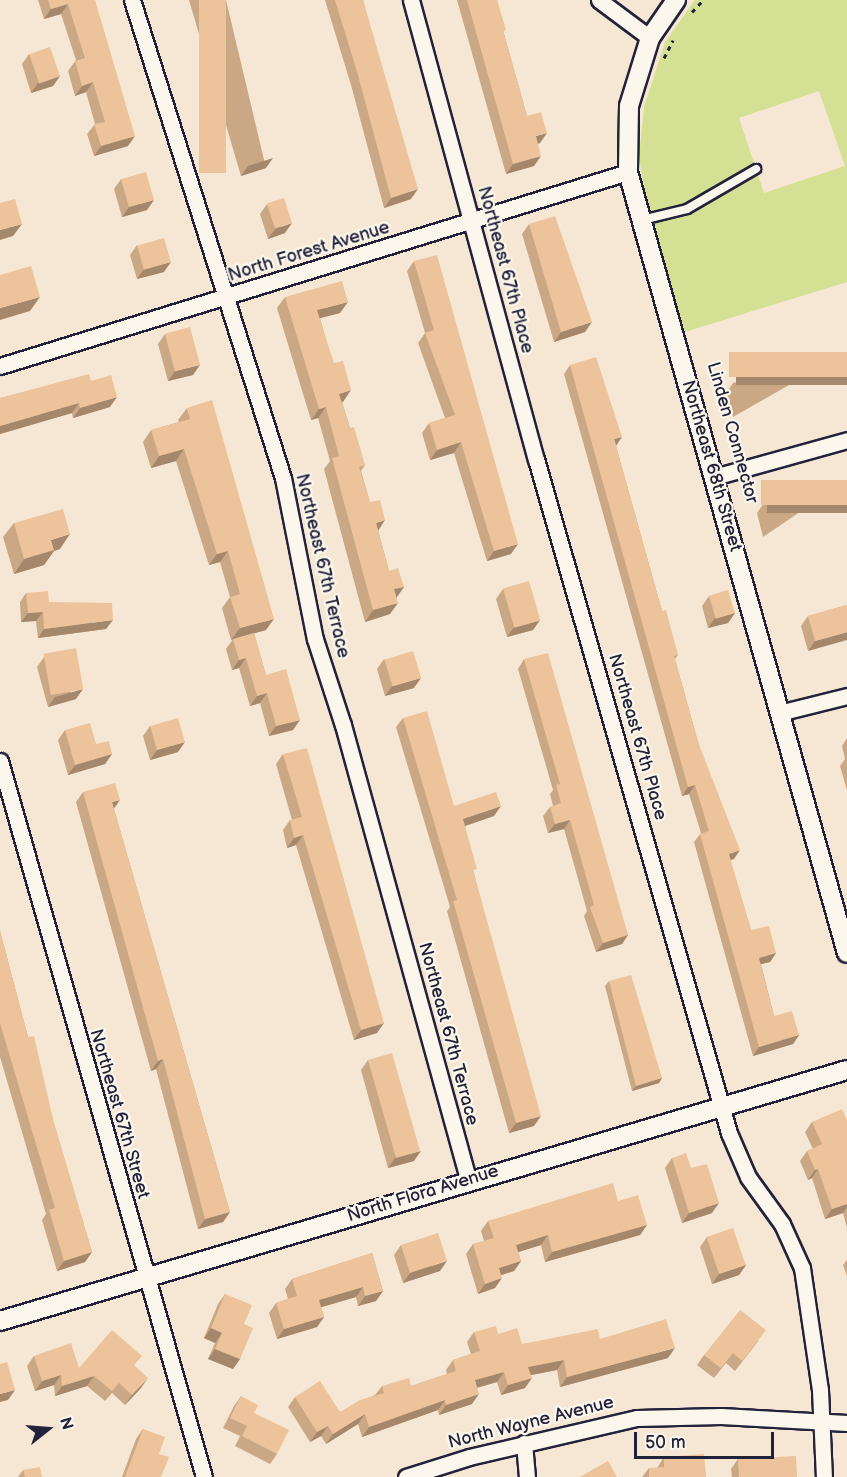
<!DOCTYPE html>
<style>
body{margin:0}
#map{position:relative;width:847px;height:1477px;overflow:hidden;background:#f6e7d4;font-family:"Balsamiq Sans",sans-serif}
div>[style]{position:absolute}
.green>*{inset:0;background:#d4e194}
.path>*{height:3px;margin-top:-1.5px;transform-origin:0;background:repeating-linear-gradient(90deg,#22223b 0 4.5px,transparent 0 9px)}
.roads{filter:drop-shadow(2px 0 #22223b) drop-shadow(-2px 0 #22223b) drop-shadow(0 2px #22223b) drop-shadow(0 -2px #22223b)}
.service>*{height:8px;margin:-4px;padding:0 4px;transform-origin:4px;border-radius:4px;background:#fbf7ec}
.minor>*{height:15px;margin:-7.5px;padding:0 7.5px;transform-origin:7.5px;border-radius:7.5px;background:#fbf7ec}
.tertiary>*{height:18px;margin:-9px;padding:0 9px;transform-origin:9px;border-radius:9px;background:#fbf7ec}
.wall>*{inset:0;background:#cba885}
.shaded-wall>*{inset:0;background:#a5886c;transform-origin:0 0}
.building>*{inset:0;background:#ecc39b;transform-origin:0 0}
span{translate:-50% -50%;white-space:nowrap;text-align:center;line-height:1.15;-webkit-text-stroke:4.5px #fbf7ec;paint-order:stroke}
.street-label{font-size:18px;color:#22223b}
.north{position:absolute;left:18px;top:1399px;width:60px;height:60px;-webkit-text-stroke:4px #fbf7ec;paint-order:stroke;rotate:73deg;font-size:16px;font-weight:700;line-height:24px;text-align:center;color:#22223b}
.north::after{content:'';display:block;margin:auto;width:21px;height:27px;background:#22223b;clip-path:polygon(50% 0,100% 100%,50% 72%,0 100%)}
.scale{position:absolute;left:634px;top:1432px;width:140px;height:27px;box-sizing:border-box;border:3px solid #22223b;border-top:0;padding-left:8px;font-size:18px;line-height:21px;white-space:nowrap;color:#22223b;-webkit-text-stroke:4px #fbf7ec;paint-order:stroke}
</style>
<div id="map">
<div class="green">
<i style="clip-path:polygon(evenodd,695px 0,847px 0,847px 282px,685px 332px,648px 207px,639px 158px,644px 107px,665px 42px,695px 0,819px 91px,845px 166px,764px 193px,739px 118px,819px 91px)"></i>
</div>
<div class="path">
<i style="left:692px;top:12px;width:16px;rotate:-47deg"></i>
<i style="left:664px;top:58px;width:20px;rotate:-63deg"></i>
</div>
<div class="roads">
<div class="service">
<i style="left:642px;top:220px;width:46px;rotate:-13.7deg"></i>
<i style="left:687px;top:209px;width:80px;rotate:-30.1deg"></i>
</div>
<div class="minor">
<i style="left:132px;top:0;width:501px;rotate:72.47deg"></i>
<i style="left:283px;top:478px;width:164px;rotate:78.8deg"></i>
<i style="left:315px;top:639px;width:90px;rotate:72deg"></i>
<i style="left:343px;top:725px;width:472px;rotate:74.6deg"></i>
<i style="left:411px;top:0;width:476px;rotate:74.8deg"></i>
<i style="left:536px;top:459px;width:701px;rotate:74.02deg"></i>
<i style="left:729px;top:1133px;width:48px;rotate:66.6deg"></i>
<i style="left:748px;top:1177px;width:58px;rotate:54.1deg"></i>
<i style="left:782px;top:1224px;width:48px;rotate:65.6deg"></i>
<i style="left:802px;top:1268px;width:123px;rotate:81.6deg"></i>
<i style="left:820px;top:1390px;width:87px;rotate:87.4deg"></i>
<i style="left:599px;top:0;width:64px;rotate:36.7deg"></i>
<i style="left:0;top:366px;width:657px;rotate:-17.17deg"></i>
<i style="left:714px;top:477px;width:138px;rotate:-15.5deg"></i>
<i style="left:779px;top:713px;width:70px;rotate:-14deg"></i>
<i style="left:0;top:761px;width:744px;rotate:74.1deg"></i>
<i style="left:524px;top:1443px;width:34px;rotate:85deg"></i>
<i style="left:406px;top:1477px;width:66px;rotate:-17.6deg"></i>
<i style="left:469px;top:1457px;width:172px;rotate:-13.1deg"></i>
<i style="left:637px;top:1418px;width:84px;rotate:-1.4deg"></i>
<i style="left:721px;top:1416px;width:126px;rotate:3.2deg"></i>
</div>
<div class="tertiary">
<i style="left:676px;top:0;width:46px;rotate:124.4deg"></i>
<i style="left:650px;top:38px;width:71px;rotate:107.2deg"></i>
<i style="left:629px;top:106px;width:66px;rotate:90.9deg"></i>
<i style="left:628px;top:172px;width:811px;rotate:74.34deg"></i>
<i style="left:0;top:1321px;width:883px;rotate:-16.51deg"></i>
</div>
</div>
<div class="wall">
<i style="clip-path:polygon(38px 0,95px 0,128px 146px,94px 156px,87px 134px,95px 124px,86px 92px,75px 96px,68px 71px,76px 60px,61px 14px,44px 19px)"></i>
<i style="clip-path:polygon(189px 0,226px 0,266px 168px,241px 176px)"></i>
<i style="clip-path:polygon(325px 0,363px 0,411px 199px,384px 208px,351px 85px)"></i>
<i style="clip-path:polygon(457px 0,497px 0,504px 34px,527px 116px,540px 143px,538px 144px,534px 166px,506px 174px)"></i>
<i style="clip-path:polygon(29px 54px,60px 76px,53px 86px,31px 93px,22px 64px)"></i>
<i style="clip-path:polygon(121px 179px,147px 210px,122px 217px,114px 189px)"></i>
<i style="clip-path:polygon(267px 204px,285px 233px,268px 239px,260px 214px)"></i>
<i style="clip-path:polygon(529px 224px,585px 332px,554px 342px,522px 234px)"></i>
<i style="clip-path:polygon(137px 245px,164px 272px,137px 279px,130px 255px)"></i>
<i style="clip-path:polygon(414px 261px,511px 554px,487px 561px,454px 453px,430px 460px,422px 433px,429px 423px,445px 418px,418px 343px,425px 333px,407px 271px)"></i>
<i style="clip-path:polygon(285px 297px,340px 313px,320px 318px,343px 402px,342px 402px,350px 428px,365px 465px,361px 471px,378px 530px,389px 571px,404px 587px,397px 597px,390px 614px,365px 622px,324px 469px,330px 461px,318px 418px,311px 420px,277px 308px)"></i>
<i style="clip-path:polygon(165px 334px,193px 375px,168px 381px,158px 344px)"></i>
<i style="clip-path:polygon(847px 352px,733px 417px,726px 393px,733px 383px)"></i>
<i style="clip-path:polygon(570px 365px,616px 446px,662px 611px,678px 655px,675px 659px,698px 742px,734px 859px,730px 860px,751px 930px,776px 953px,770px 962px,761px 964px,774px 1016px,799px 1035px,793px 1044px,753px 1056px,694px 842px,701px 833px,689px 794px,682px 796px,564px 374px)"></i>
<i style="clip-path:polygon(91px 381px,110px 407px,73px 418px,72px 413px,0 434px,0 398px)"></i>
<i style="clip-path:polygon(187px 408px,266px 630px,254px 633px,266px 675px,293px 730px,269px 736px,260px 703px,250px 706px,239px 668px,232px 670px,226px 649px,233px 639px,231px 640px,222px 608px,230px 597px,220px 562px,209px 565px,176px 461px,151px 468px,143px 442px,151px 430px,179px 422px,178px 420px)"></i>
<i style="clip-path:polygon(847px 480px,763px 537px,757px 513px,764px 503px)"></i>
<i style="clip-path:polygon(14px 523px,60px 549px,54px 551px,44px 565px,14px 574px,3px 537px)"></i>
<i style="clip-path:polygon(503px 589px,540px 620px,533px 630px,507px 637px,496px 599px)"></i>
<i style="clip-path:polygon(26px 593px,49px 602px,106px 629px,38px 638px,36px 621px,21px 622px,20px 602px)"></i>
<i style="clip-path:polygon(709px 596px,735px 613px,728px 623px,708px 628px,702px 606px)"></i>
<i style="clip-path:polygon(847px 605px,808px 651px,801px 626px,808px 616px)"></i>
<i style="clip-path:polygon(44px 657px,76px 699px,48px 707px,37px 667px)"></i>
<i style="clip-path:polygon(384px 659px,414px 688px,385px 696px,377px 669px)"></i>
<i style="clip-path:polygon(524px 659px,628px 935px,622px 944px,596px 952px,584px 916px,587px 911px,564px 829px,548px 833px,543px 816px,550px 807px,553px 806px,550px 794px,553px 790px,518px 669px)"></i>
<i style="clip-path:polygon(403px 718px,454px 806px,494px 816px,465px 826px,474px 874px,534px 1126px,509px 1133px,447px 911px,450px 907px,396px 727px)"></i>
<i style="clip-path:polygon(150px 726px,178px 752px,150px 760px,143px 736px)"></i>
<i style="clip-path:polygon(65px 730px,96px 744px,112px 754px,105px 764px,68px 775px,58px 740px)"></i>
<i style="clip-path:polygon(847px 738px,847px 790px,840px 766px,845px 759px,842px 746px)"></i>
<i style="clip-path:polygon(283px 754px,377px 1033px,354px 1040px,296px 845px,287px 848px,283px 830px,290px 820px,292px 820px,276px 764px)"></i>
<i style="clip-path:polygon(83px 792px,114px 809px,230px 1212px,223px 1222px,198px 1229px,156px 1069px,151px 1071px,76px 802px)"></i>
<i style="clip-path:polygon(0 931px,28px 1037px,92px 1252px,85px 1262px,57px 1271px,42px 1220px,46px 1214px,0 1057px)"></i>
<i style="clip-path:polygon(609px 981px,662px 1078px,659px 1083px,632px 1091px,605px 986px)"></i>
<i style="clip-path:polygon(368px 1060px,414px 1161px,388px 1168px,361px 1070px)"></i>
<i style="clip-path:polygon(847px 1120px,847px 1228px,843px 1213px,825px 1219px,812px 1178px,808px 1180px,800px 1161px,807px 1151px,813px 1149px,805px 1132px,812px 1122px)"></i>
<i style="clip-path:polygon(672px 1158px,691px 1168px,712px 1213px,682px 1223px,665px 1168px)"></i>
<i style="clip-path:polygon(618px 1201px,647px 1225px,640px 1235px,545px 1262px,541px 1245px,518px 1252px,521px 1261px,514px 1271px,501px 1275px,495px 1288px,478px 1294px,466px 1254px,473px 1244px,484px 1241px,481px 1231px,488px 1221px)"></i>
<i style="clip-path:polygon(707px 1237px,746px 1265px,739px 1275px,712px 1284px,700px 1247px)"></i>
<i style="clip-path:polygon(401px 1245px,440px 1271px,403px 1283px,394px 1255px)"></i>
<i style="clip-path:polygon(372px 1253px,383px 1291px,376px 1301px,358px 1306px,356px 1297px,321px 1307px,324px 1317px,317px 1327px,277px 1339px,269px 1313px,276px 1303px,288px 1299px,285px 1289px,292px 1279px)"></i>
<i style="clip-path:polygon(847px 1260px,847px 1276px,843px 1265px)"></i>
<i style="clip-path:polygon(225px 1294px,244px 1324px,240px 1359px,233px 1369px,208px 1359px,215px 1343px,204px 1338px,218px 1304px)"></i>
<i style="clip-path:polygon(474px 1332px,498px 1334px,522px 1344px,600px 1339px,668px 1358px,560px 1387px,557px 1370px,531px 1375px,525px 1388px,501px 1395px,497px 1382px,477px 1388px,472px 1404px,439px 1415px,438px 1410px,362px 1437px,358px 1424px,326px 1444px,321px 1436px,310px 1442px,288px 1407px,295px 1397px,340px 1412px,375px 1395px,382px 1386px,411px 1386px,447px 1374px,446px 1370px,453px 1360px,471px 1354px,467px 1342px)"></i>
<i style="clip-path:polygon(759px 1340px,735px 1371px,726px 1363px,714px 1378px,697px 1365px,704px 1355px)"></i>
<i style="clip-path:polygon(34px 1356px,79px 1368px,135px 1366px,141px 1388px,125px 1405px,112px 1393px,105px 1401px,87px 1386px,55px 1396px,54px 1385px,35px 1391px,27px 1366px)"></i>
<i style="clip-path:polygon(241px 1396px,254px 1413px,277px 1454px,270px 1464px,235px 1446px,240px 1436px,223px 1428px,234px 1406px)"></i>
<i style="clip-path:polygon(143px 1429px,159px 1454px,161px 1477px,122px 1477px,136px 1439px)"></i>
<i style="clip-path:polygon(664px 1457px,706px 1477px,642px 1477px,649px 1468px,657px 1468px)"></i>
<i style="clip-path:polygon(738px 1459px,797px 1477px,732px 1477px,731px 1469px)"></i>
<i style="clip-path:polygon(23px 1470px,42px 1477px,18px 1477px)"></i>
</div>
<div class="shaded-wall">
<i style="clip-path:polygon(68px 4px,61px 14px,44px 19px,51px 9px)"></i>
<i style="clip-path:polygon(60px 76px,53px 86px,31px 93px,38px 83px)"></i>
<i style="clip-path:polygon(93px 82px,86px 92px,75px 96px,82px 86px)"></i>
<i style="clip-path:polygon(547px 133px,540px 143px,529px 146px,536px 136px)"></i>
<i style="clip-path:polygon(135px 136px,128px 146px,94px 156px,101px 146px)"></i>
<i style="clip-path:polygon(541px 156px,534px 166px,506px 174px,513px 164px)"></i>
<i style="clip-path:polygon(273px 158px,266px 168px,241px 176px,248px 166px)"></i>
<i style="clip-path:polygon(418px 189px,411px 199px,384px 208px,391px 198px)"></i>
<i style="clip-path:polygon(154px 200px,147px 210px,122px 217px,129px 207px)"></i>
<i style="clip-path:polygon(292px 223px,285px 233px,268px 239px,275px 229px)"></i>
<i style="clip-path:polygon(22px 224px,13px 236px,0 240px,0 230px)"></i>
<i style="clip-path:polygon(171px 262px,164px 272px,137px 279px,144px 269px)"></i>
<i style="clip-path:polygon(40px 297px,30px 311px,0 320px,0 308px)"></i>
<i style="clip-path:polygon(348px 302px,340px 313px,309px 321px,317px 310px)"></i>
<i style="clip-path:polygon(592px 322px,585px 332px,554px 342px,561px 332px)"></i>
<i style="clip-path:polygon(200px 365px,193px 375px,168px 381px,175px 371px)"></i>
<i style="left:847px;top:377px;width:8px;height:111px;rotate:90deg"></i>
<i style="clip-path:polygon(351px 390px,343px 402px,332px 405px,339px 394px)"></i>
<i style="clip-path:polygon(117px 397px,110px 407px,73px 418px,80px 408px)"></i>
<i style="clip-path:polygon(79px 403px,72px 413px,0 434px,0 426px)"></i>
<i style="clip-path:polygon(326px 407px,318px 418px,311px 420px,319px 409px)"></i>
<i style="clip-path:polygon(622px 437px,616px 446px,614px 439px)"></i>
<i style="clip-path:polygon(461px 442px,454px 453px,430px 460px,437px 450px)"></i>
<i style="clip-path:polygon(184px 449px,176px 461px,151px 468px,159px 456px)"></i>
<i style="left:847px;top:505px;width:8px;height:80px;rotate:90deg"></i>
<i style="clip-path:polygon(385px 520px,378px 531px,376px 523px)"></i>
<i style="clip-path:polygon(70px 534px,60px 549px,54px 551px,44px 565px,14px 574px,24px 559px,51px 540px)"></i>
<i style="clip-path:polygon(518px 544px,511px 554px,487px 561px,494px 551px)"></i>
<i style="clip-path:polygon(228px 551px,220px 562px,209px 565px,217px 554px)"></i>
<i style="clip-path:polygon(404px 587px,396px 598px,394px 589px)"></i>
<i style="clip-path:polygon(398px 603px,390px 614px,365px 622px,373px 610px)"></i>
<i style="clip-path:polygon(43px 612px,36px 621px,21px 622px,28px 613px)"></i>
<i style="clip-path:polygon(735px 613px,728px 623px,708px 628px,715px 618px)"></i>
<i style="clip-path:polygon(274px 619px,266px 630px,231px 640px,240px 628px)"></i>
<i style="clip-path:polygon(113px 620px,106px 629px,38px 638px,44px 629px)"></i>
<i style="clip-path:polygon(540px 620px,533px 630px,507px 637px,514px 627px)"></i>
<i style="clip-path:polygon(847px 632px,847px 640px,808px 651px,815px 641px)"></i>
<i style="clip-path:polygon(246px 658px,239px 668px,232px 670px,239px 660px)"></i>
<i style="clip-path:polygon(421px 678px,414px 688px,385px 696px,392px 686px)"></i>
<i style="clip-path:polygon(83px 689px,76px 699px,48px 707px,55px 697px)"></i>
<i style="clip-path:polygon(267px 693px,260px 703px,250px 706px,257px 696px)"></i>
<i style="clip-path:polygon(300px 720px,293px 730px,269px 736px,276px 726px)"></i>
<i style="clip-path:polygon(185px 742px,178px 752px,150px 760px,157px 750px)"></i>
<i style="clip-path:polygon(112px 754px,105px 764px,68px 775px,75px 765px)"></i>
<i style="clip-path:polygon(695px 785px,689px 794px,682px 796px,688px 787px)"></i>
<i style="clip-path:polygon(120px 800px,113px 810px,112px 802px)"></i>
<i style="clip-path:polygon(501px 806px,494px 816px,456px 829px,463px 819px)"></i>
<i style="clip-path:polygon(570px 820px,564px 829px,548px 833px,555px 824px)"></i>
<i style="clip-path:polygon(303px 835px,296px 845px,287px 848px,294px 838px)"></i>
<i style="clip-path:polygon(740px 850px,734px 859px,723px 862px,729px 854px)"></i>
<i style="clip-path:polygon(628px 935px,622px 944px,596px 952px,603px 943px)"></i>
<i style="clip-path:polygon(776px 953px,770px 962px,753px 966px,759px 958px)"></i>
<i style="clip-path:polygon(384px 1023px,377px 1033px,354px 1040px,361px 1030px)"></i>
<i style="clip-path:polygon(799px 1035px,793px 1044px,753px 1056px,759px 1047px)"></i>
<i style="clip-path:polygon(163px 1059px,156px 1069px,151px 1071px,158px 1061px)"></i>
<i style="clip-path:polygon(662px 1078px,659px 1083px,632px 1091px,636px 1086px)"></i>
<i style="clip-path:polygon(541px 1116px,534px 1126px,509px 1133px,516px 1123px)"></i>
<i style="clip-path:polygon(421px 1151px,414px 1161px,388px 1168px,395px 1158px)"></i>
<i style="clip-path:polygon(818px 1169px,812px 1178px,808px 1180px,815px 1170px)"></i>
<i style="clip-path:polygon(719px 1203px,712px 1213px,682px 1223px,689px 1213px)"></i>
<i style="clip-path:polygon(847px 1204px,847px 1207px,843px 1213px,825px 1219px,832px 1209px)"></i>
<i style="clip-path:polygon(230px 1212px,223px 1222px,198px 1229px,205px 1219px)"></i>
<i style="clip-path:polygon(647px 1225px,640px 1235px,545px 1262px,552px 1252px)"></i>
<i style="clip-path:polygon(548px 1235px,541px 1245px,509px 1255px,516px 1245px)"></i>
<i style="clip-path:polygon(92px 1252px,85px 1262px,57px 1271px,64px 1261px)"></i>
<i style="clip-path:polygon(447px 1261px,440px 1271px,403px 1283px,410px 1273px)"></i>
<i style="clip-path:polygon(521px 1261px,514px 1271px,492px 1278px,499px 1268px)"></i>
<i style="clip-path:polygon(746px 1265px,739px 1275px,712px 1284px,719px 1274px)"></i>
<i style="clip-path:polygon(502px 1278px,495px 1288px,478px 1294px,485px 1284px)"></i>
<i style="clip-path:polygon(363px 1287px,356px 1297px,312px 1310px,319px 1300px)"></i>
<i style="clip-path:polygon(383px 1291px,376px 1301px,358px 1306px,365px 1296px)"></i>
<i style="clip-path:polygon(324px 1317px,317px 1327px,277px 1339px,284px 1329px)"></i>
<i style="clip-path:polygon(211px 1328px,222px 1333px,215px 1343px,204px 1338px)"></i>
<i style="clip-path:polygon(675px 1348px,668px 1358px,560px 1387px,567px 1377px)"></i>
<i style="clip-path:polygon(215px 1349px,240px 1359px,233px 1369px,208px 1359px)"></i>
<i style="clip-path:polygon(564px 1360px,557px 1370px,521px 1377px,528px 1367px)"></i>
<i style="clip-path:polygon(504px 1372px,497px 1382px,468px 1390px,475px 1380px)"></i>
<i style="clip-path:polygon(61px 1375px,54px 1385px,35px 1391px,42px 1381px)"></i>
<i style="clip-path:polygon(94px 1376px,87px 1386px,55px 1396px,62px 1386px)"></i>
<i style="clip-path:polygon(148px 1378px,141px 1388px,125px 1405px,132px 1395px)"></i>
<i style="clip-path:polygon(532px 1378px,525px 1388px,501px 1395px,508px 1385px)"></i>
<i style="clip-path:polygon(15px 1390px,8px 1400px,0 1402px,0 1394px)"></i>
<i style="clip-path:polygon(479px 1394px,472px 1404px,439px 1415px,446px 1405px)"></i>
<i style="clip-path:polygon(445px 1400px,438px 1410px,362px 1437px,369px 1427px)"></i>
<i style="clip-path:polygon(365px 1414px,358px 1424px,326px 1444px,333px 1434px)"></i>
<i style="clip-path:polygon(328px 1426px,321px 1436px,310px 1442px,317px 1432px)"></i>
</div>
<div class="building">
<i style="clip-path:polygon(48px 0,95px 0,135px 136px,101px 146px,94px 124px,105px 122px,93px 82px,82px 86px,75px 61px,85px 58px,68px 4px,51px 9px)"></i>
<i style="left:199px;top:0;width:27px;height:173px"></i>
<i style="clip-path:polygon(335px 0,363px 0,418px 189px,391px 198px,358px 75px)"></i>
<i style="clip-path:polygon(467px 0,497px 0,506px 30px,503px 31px,527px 116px,541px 112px,547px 133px,536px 136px,541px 156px,513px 164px)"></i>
<i style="left:50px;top:47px;width:31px;height:22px;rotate:71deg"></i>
<i style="left:146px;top:172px;width:29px;height:26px;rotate:74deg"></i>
<i style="left:284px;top:198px;width:26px;height:18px;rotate:72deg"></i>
<i style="clip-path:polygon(15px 199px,22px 224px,0 230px,0 203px)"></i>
<i style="clip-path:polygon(555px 216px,592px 322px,561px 332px,529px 224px)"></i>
<i style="left:164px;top:238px;width:25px;height:28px;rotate:74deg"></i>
<i style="clip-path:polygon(437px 255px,518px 544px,494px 551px,461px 442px,437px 450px,429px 423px,455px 415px,425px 333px,434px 330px,414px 261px)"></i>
<i style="clip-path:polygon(31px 266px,40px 297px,0 308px,0 275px)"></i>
<i style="clip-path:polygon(342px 281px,348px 302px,317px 310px,334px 363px,343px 361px,351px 390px,339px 394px,350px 428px,354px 427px,365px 465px,359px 467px,370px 502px,380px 500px,385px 520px,376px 523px,389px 571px,398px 568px,404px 587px,394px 589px,398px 603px,373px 610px,332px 458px,339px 456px,326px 407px,319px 409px,285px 297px)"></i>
<i style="left:190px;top:327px;width:39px;height:26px;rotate:75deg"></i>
<i style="left:847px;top:352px;width:25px;height:118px;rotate:90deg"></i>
<i style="clip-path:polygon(596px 357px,622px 437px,614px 439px,662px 611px,666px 610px,678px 655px,674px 656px,698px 742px,740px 850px,729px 854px,751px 930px,769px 926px,776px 953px,759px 958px,774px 1016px,792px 1011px,799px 1035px,759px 1047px,700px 834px,709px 831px,695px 785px,688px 787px,570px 365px)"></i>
<i style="clip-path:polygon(89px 374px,91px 381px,111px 375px,117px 397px,80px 408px,79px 403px,0 426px,0 398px)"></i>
<i style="clip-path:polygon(212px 400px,274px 619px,240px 628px,230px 597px,240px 594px,228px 551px,217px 554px,184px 449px,159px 456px,151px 430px,190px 419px,187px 408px)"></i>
<i style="left:847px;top:480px;width:25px;height:86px;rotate:90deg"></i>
<i style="clip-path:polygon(63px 509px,70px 534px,51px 540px,54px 550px,24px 559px,14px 523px)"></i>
<i style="left:529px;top:581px;width:41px;height:27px;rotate:74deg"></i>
<i style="left:728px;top:590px;width:24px;height:20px;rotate:73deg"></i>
<i style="clip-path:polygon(48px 591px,49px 602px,112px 603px,113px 620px,44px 629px,43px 612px,28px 613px,26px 593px)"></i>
<i style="clip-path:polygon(847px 605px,847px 632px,815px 641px,808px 616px)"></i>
<i style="clip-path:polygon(254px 633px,266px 675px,286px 669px,300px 720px,276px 726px,267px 693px,257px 696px,246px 658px,239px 660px,233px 639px)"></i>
<i style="left:76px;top:648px;width:42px;height:33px;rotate:80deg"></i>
<i style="left:413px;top:651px;width:28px;height:30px;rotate:73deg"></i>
<i style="clip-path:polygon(548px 653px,628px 935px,603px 943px,590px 907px,594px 905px,570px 820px,555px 824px,550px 807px,561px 803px,556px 785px,560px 784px,524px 659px)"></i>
<i style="clip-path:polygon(427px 711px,454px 806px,496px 792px,501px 806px,463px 819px,477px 869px,473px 870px,541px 1116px,516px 1123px,453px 901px,457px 900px,403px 718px)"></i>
<i style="left:178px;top:718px;width:25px;height:29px;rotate:74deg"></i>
<i style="clip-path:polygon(90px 723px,96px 744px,109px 741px,112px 754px,75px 765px,65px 730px)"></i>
<i style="clip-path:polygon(307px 748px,384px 1023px,361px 1030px,303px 835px,294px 838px,290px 820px,302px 817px,283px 754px)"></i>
<i style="clip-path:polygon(115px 783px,120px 800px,112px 802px,230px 1212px,205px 1219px,163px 1059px,158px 1061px,83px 792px)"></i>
<i style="clip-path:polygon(0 931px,28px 1037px,34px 1036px,53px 1119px,92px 1252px,64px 1261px,49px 1210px,55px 1208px,0 1023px)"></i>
<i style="clip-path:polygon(631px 975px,662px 1078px,636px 1086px,609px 981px)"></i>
<i style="left:392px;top:1053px;width:102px;height:25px;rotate:74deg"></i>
<i style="clip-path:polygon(842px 1109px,847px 1120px,847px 1204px,832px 1209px,818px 1169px,815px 1170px,807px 1151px,822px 1144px,812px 1122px)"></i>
<i style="clip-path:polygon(686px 1153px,691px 1168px,707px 1164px,719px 1203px,689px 1213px,672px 1158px)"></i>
<i style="clip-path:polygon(613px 1183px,618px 1201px,638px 1195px,647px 1225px,552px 1252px,548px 1235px,516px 1245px,521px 1261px,499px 1268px,502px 1278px,485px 1284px,473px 1244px,494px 1238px,488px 1221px)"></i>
<i style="left:733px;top:1228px;width:39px;height:28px;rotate:71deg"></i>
<i style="left:438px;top:1233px;width:29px;height:39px;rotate:72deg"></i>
<i style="clip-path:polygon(372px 1253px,383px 1291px,365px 1296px,363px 1287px,319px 1300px,324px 1317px,284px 1329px,276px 1303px,297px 1296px,292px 1279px)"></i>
<i style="clip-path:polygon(225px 1294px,252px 1305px,244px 1324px,253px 1328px,240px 1359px,215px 1349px,222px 1333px,211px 1328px)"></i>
<i style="clip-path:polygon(740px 1310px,766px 1330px,742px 1361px,733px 1353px,721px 1368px,704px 1355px)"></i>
<i style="clip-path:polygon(666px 1319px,675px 1348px,567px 1377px,564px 1360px,528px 1367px,532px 1378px,508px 1385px,504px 1372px,475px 1380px,479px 1394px,446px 1405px,445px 1400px,369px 1427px,365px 1414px,333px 1434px,328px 1426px,317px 1432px,295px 1397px,320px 1381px,340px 1412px,360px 1400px,384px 1393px,382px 1386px,409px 1378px,411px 1386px,456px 1371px,453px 1360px,480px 1351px,474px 1332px,496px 1326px,498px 1334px,517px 1328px,522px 1344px,598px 1329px,600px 1339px)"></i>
<i style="clip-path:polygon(112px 1330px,142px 1356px,134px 1365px,148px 1378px,132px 1395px,119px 1383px,112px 1391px,94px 1376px,62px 1386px,61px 1375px,42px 1381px,34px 1356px,71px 1343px,79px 1368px)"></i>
<i style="clip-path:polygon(7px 1362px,15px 1390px,0 1394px,0 1364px)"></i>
<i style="clip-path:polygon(241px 1396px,258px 1405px,254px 1413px,289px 1430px,277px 1454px,242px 1436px,247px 1426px,230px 1418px)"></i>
<i style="clip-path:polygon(143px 1429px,165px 1437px,159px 1454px,169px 1457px,161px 1477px,125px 1477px)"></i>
<i style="clip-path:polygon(704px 1454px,706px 1477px,649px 1477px,649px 1468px,664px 1467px,664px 1457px)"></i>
<i style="clip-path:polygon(796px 1456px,797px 1477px,739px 1477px,738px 1459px)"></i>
<i style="clip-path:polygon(608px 1461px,617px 1477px,580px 1477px)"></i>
<i style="clip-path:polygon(40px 1467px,42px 1477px,25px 1477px,23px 1470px)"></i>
</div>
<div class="street-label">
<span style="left:309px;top:252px;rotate:-17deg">North Forest Avenue</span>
<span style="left:505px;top:270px;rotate:75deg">Northeast 67th Place</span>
<span style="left:732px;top:433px;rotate:74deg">Linden Connector</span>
<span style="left:711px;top:466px;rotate:74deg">Northeast 68th Street</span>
<span style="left:322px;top:566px;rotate:77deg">Northeast 67th Terrace</span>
<span style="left:637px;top:737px;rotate:74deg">Northeast 67th Place</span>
<span style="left:448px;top:1034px;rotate:75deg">Northeast 67th Terrace</span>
<span style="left:119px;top:1114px;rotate:74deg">Northeast 67th Street</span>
<span style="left:423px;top:1194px;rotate:-17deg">North Flora Avenue</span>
<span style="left:531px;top:1423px;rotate:-14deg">North Wayne Avenue</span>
</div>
<div class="north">N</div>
<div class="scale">50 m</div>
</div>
